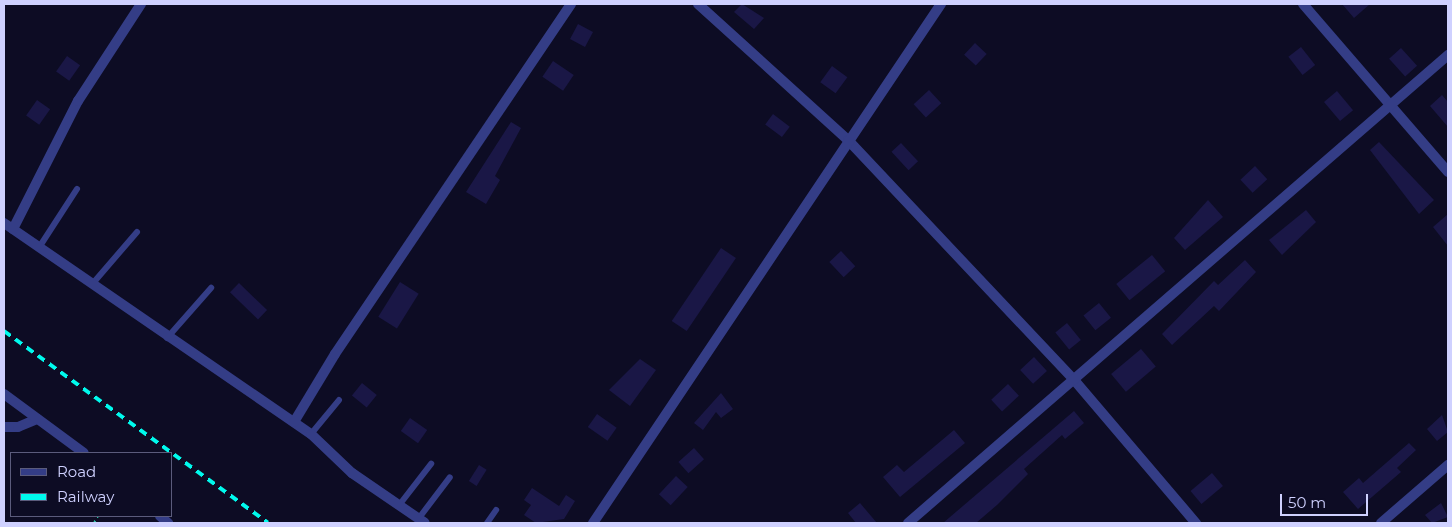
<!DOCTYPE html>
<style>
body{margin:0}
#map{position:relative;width:1452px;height:527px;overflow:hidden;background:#0d0c24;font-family:Montserrat,sans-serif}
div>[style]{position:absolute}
.building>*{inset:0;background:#1a1746;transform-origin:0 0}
.path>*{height:2px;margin-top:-1px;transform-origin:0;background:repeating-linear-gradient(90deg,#26bc9d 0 2.5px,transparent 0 6.5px)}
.service>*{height:6px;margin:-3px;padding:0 3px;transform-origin:3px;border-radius:3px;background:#343d86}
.minor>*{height:10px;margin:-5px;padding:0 5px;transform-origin:5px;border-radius:5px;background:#343d86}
.tertiary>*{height:10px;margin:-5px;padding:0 5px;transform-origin:5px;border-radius:5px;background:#343d86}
.rail>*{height:4px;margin-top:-2px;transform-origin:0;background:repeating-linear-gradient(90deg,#00faed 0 8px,transparent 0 14px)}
span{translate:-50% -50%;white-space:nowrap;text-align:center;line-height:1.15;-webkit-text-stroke:5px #0d0c24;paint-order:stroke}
.frame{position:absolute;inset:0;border:5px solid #cfd1ff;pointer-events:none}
.legend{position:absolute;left:10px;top:452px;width:162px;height:65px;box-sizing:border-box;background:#0d0c24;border:1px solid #5b5b7c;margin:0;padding:6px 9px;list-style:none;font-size:15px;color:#cfd1ff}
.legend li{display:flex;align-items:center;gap:10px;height:25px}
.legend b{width:25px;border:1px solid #5b5b7c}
.scale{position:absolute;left:1280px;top:494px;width:88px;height:22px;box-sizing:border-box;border:2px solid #cfd1ff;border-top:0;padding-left:6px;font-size:15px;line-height:18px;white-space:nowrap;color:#cfd1ff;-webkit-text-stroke:4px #0d0c24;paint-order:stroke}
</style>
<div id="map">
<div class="building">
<i style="clip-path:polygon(742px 4px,764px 18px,754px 29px,734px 12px)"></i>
<i style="clip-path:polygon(1342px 4px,1370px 4px,1354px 18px)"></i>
<i style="left:578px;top:24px;width:17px;height:17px;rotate:28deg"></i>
<i style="left:975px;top:43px;width:16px;height:16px;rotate:43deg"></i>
<i style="left:1301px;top:47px;width:23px;height:16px;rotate:52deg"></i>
<i style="left:1401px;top:48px;width:24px;height:16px;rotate:48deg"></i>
<i style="left:67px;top:56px;width:16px;height:19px;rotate:35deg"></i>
<i style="left:553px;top:61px;width:25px;height:19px;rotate:34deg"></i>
<i style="left:832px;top:66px;width:19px;height:20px;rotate:36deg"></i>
<i style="left:929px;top:90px;width:18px;height:21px;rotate:47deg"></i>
<i style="left:1337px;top:91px;width:25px;height:17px;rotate:50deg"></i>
<i style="clip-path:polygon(1442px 95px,1448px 102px,1448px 127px,1430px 106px)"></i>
<i style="left:37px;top:100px;width:16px;height:19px;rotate:35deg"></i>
<i style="left:773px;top:114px;width:21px;height:13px;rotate:37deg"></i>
<i style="clip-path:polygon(511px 122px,521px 128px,495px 176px,500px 180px,486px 204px,466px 192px)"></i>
<i style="clip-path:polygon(1379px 142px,1434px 200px,1419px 214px,1370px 150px)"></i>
<i style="left:901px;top:143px;width:25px;height:13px;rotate:47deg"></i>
<i style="left:1255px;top:166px;width:18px;height:20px;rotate:47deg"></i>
<i style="clip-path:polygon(1208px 200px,1223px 217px,1185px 250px,1174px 238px)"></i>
<i style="clip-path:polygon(1306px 210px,1316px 222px,1282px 255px,1269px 240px)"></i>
<i style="clip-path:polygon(1448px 214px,1448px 246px,1433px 227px)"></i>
<i style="left:721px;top:248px;width:18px;height:88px;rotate:34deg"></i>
<i style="left:841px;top:251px;width:21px;height:16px;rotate:47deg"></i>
<i style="left:1152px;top:255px;width:21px;height:46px;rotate:51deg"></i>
<i style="clip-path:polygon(1245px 260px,1256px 272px,1219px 311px,1214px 306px,1172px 345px,1162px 334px,1214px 281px,1218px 285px)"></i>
<i style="left:400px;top:282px;width:22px;height:41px;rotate:32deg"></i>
<i style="left:239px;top:283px;width:39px;height:13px;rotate:44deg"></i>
<i style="left:1099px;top:303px;width:19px;height:20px;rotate:51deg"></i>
<i style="left:1067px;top:323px;width:22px;height:15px;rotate:51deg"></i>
<i style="left:1141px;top:349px;width:23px;height:39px;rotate:50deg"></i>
<i style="left:1034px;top:357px;width:19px;height:19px;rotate:47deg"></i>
<i style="clip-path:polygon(640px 359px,656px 370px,630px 406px,609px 390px)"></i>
<i style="left:362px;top:383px;width:19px;height:16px;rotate:39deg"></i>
<i style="left:1008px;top:384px;width:16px;height:23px;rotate:47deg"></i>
<i style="clip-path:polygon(721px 393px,733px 409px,721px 418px,716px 412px,703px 430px,694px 423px)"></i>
<i style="clip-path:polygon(1074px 411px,1084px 423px,1065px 439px,1062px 435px,1024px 469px,1028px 474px,997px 505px,976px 523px,943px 523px)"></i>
<i style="left:597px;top:414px;width:24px;height:16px;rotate:35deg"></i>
<i style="clip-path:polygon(1442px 415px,1448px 432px,1437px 441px,1427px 429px)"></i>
<i style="left:410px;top:418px;width:21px;height:16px;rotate:35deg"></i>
<i style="clip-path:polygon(954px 430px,965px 443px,900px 497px,883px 477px,897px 465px,904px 472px)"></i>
<i style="clip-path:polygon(1409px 443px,1416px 450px,1397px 468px,1401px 472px,1358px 509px,1343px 492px,1359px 478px,1363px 483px)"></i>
<i style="left:694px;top:448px;width:15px;height:21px;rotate:48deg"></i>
<i style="left:479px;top:465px;width:9px;height:19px;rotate:32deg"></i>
<i style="left:1212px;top:473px;width:17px;height:28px;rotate:50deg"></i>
<i style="left:676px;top:476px;width:16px;height:25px;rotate:43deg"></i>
<i style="clip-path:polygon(532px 488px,559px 506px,566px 495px,575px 501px,564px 519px,536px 523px,524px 515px,531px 505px,524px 500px)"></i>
<i style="clip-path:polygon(860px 503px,877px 523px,856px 523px,848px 513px)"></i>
<i style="clip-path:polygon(1441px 503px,1448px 517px,1432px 523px,1425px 515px)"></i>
</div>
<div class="path">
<i style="left:94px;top:523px;width:8px;rotate:-60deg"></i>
</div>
<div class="service">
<i style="left:40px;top:246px;width:68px;rotate:-57deg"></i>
<i style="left:94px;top:282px;width:66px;rotate:-49.3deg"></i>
<i style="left:167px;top:338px;width:67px;rotate:-48.7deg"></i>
<i style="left:311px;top:434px;width:44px;rotate:-50.5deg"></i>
<i style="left:400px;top:504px;width:51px;rotate:-52.2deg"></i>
<i style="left:419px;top:518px;width:51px;rotate:-52.9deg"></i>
<i style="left:487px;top:523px;width:16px;rotate:-55deg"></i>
</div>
<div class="minor">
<i style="left:698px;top:4px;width:202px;rotate:42.2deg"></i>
<i style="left:848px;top:140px;width:331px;rotate:46.7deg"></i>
<i style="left:1075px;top:381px;width:187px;rotate:49.6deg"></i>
<i style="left:1303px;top:4px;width:222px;rotate:49.2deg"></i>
<i style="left:4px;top:223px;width:373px;rotate:34.5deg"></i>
<i style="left:311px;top:434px;width:57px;rotate:43.6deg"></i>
<i style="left:352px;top:473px;width:88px;rotate:34.4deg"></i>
<i style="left:13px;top:229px;width:144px;rotate:-63.1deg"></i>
<i style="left:78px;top:101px;width:116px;rotate:-57deg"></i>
<i style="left:294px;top:422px;width:79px;rotate:-58.9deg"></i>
<i style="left:335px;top:354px;width:422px;rotate:-56deg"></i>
<i style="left:4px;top:427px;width:14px"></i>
<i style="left:18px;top:427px;width:21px;rotate:-23deg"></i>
<i style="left:908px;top:523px;width:715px;rotate:-40.91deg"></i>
<i style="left:1381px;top:523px;width:89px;rotate:-40.9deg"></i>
</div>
<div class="tertiary">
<i style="left:4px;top:394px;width:99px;rotate:36.4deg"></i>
<i style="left:160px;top:516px;width:11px;rotate:41deg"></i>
<i style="left:593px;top:523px;width:625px;rotate:-56.16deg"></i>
</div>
<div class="rail">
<i style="left:4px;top:331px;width:326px;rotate:36deg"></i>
</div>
<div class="frame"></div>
<ul class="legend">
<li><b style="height:6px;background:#343d86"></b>Road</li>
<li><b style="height:6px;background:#00faed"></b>Railway</li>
</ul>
<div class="scale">50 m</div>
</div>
